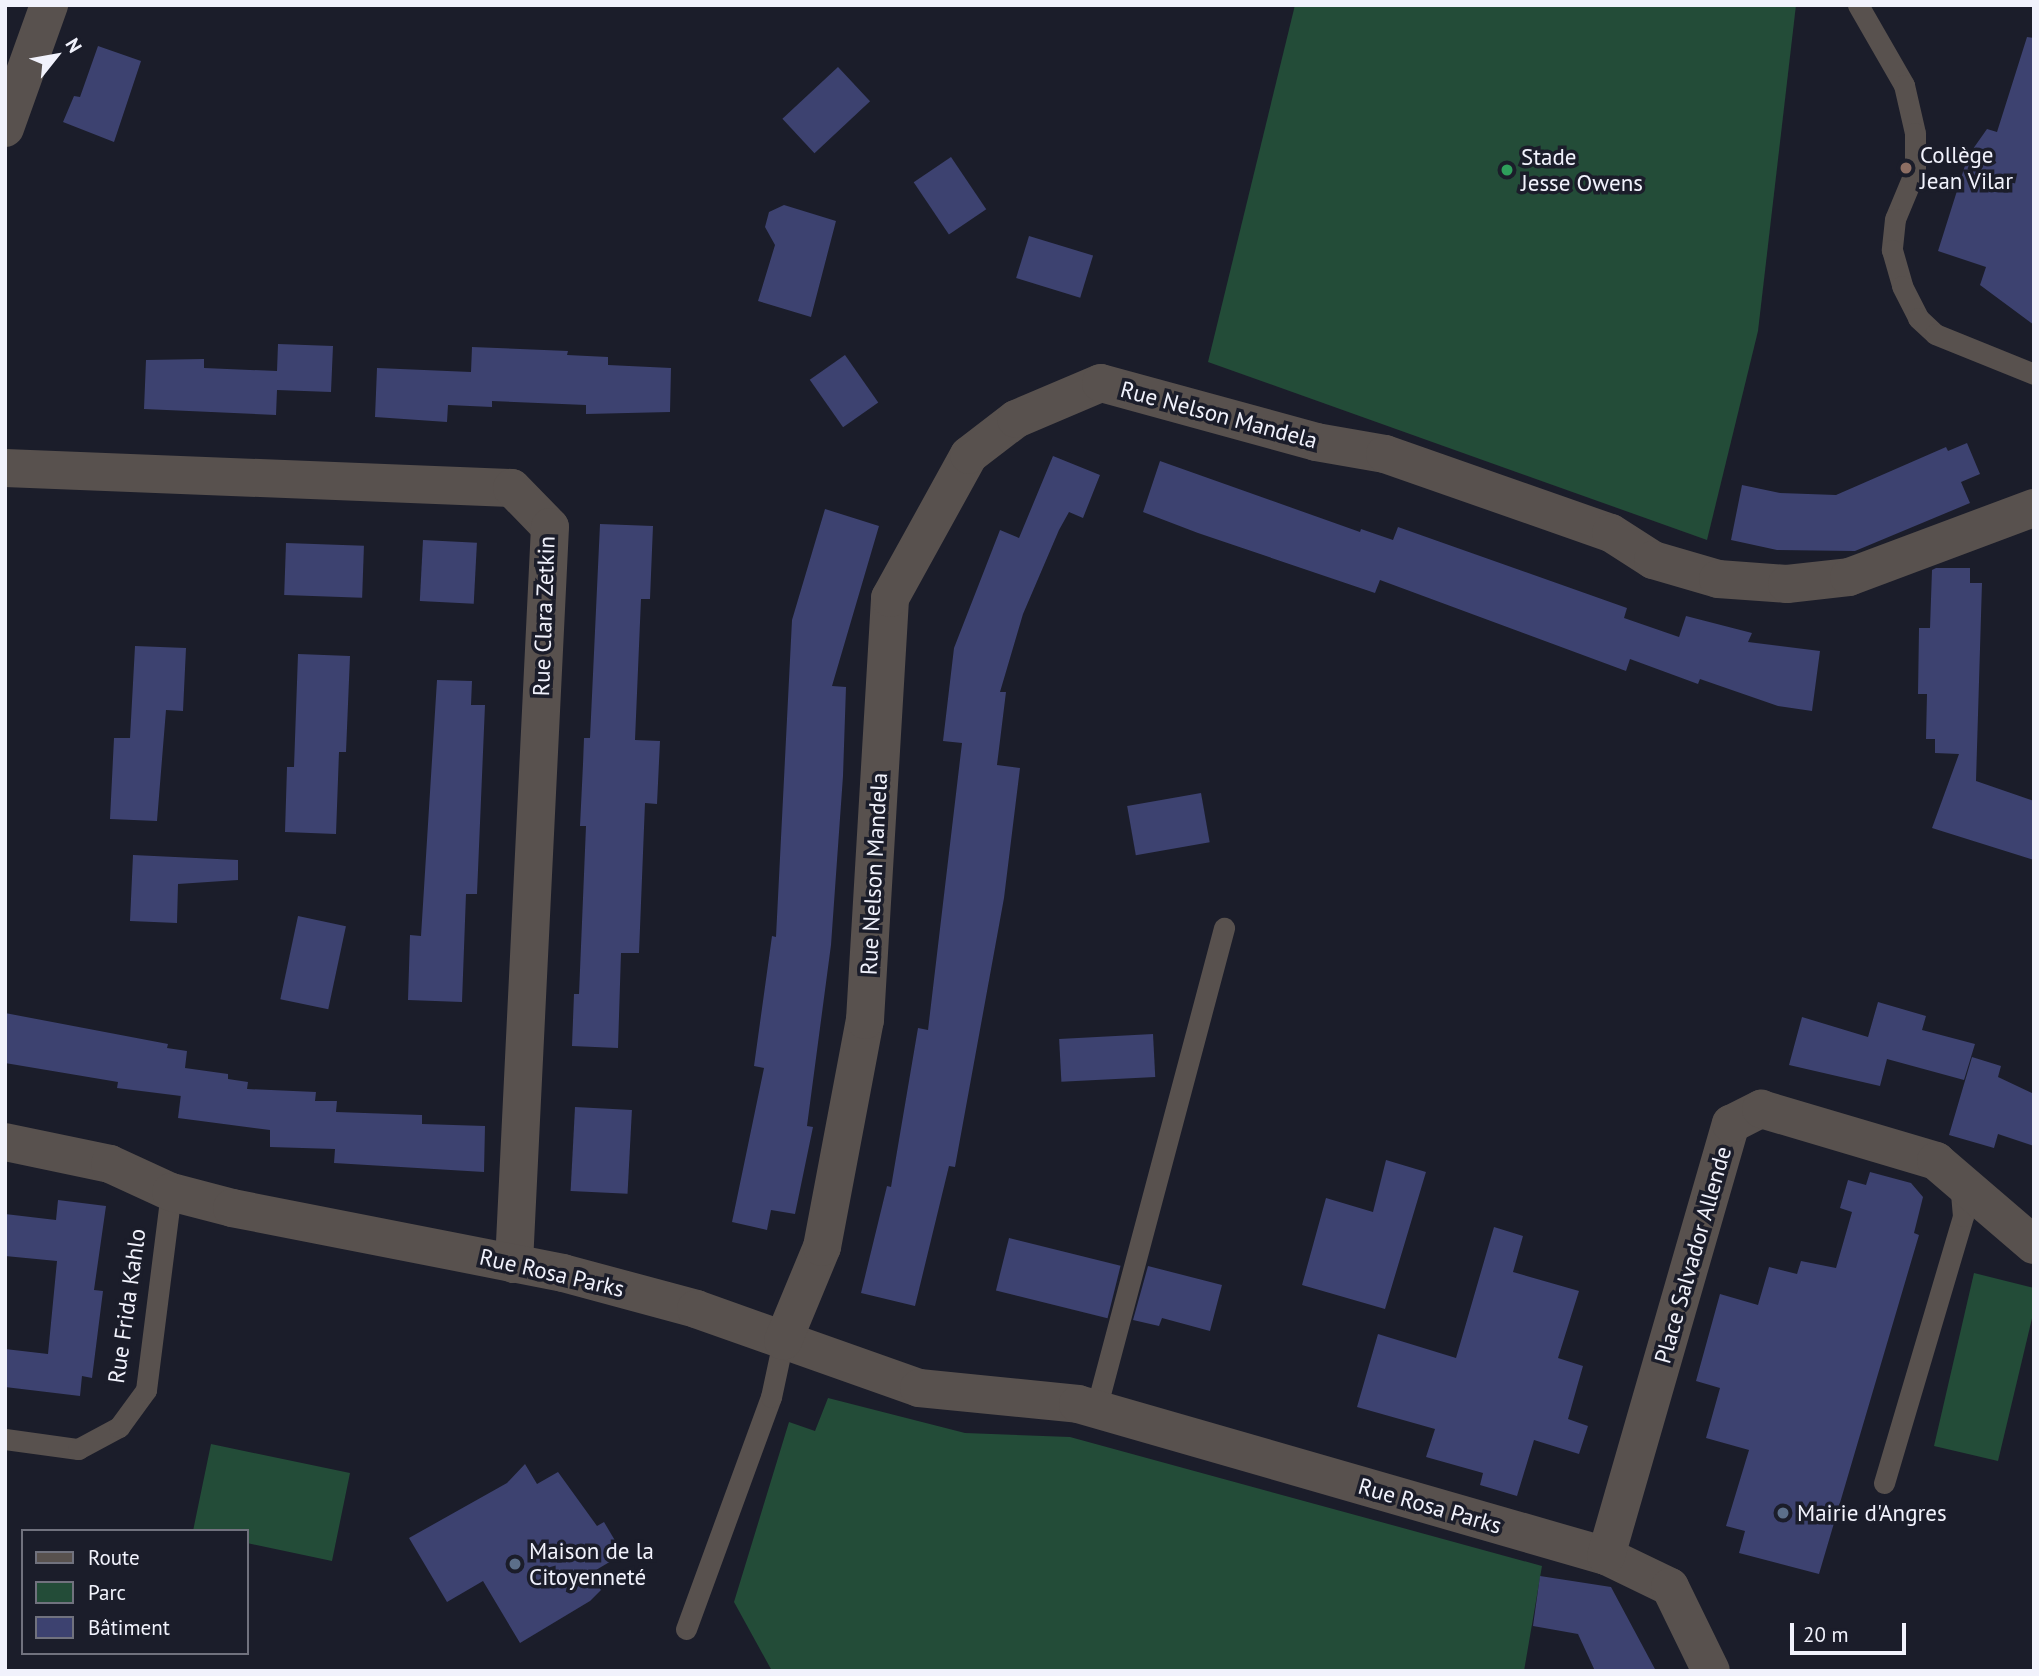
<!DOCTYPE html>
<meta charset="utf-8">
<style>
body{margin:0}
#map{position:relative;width:2039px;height:1676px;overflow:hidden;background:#1b1d2a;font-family:"PT Sans",sans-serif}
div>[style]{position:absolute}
.green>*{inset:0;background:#234c38}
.building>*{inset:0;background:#3d4270;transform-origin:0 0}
.lane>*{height:21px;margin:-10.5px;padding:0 10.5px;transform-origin:10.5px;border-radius:10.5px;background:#58514e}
.street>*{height:38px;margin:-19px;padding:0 19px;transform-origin:19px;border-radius:19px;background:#58514e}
.dots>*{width:19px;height:19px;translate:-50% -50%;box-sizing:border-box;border:4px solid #1b1d2a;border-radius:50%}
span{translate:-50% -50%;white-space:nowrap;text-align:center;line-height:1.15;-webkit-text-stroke:7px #1b1d2a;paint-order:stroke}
.poi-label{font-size:23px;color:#f1f2fc}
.left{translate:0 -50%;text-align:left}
.street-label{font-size:23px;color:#f1f2fc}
.frame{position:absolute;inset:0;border:7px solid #f1f2fc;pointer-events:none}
.legend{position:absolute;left:21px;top:1529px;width:228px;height:126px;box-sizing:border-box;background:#1b1d2a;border:2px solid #71727e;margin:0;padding:9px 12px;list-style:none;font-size:21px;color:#f1f2fc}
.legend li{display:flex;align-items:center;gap:14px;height:35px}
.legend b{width:35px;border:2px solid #71727e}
.north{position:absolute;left:21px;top:21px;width:70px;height:70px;-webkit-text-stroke:5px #1b1d2a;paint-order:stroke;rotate:59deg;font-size:19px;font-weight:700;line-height:28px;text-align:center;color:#f1f2fc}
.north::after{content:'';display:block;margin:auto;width:24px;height:32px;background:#f1f2fc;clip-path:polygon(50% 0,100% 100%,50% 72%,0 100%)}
.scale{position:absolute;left:1790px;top:1623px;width:116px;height:32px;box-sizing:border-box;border:4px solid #f1f2fc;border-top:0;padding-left:9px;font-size:21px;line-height:24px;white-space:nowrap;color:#f1f2fc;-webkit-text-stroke:5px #1b1d2a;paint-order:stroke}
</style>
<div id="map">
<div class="green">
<i style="clip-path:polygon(1295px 5px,1796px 5px,1758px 331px,1707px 540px,1208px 362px)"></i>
<i style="clip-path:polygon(1974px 1273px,2034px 1288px,2034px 1310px,1998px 1461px,1934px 1446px)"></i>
<i style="clip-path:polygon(828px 1398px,965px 1433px,1070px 1437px,1542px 1566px,1524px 1671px,772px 1671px,734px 1602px,789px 1422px,815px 1431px)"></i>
<i style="clip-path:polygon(211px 1444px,350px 1473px,332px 1561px,247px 1543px,247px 1531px,193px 1531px)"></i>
</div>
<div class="building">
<i style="clip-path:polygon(2027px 37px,2034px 38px,2034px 325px,1980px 285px,1986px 267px,1938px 251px,1968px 156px,1987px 129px,1997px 132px)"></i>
<i style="clip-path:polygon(98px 46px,141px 61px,114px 142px,63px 122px,74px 96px,80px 97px)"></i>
<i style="left:838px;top:67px;width:47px;height:76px;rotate:47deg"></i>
<i style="left:951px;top:157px;width:63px;height:45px;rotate:56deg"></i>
<i style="clip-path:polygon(784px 205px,836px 221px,811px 317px,758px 301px,775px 245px,765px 227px,769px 212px)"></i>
<i style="left:1029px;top:236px;width:67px;height:44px;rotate:17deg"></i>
<i style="clip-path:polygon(278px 344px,333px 346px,331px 392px,277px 390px,276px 415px,144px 409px,146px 360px,204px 359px,204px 368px,277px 371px)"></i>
<i style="clip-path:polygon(472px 347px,568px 351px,567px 355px,608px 357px,608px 365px,671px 368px,670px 412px,586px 414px,586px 405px,492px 401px,492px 407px,448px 405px,447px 422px,375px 417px,377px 368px,471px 372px)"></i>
<i style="left:845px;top:355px;width:58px;height:43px;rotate:55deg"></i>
<i style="clip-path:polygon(1967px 443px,1980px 474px,1961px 482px,1970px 503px,1855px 551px,1777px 550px,1731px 540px,1742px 485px,1780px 493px,1836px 495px,1946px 447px,1948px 451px)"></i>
<i style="clip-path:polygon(1053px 456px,1100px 475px,1083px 518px,1069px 512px,1059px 530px,1023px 614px,1000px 692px,1006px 692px,997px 765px,1020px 768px,1004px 898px,955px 1167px,949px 1166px,915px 1306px,861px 1293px,887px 1186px,891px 1187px,918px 1028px,928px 1030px,962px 743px,943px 741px,954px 648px,1000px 530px,1019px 538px)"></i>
<i style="clip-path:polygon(1160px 461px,1360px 532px,1361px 529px,1393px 540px,1398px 527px,1627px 608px,1624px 618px,1679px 637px,1686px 616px,1752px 633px,1748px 642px,1820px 651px,1812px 711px,1778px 706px,1700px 679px,1698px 684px,1630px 659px,1626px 671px,1380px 580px,1375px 593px,1198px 533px,1143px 512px)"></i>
<i style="clip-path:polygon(825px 509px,879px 526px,832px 686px,846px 687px,843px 776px,831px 945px,807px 1126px,813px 1127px,795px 1214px,771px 1210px,767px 1230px,732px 1222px,764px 1068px,754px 1066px,772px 936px,776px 937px,792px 620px)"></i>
<i style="clip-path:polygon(600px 524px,653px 526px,650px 599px,641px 599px,635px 740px,660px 741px,657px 804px,645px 803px,639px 953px,621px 953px,618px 1048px,572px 1046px,574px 994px,579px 994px,586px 826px,580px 826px,583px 764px,584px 738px,590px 738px)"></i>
<i style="left:423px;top:540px;width:54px;height:61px;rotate:3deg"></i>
<i style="left:286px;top:543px;width:78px;height:52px;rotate:2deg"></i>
<i style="clip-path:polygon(1936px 568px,1970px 568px,1970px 583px,1982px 583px,1976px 781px,2034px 801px,2034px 860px,1932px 828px,1959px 754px,1935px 753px,1935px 739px,1926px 739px,1927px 694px,1918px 694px,1919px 628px,1930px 628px,1932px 570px)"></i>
<i style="clip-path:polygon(135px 646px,186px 648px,183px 711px,166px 710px,157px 821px,110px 819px,114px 738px,130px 738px)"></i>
<i style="clip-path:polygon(298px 654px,350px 656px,346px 752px,339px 752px,336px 834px,285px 832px,287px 767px,294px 767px)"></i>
<i style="clip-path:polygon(437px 680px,472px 681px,471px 705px,485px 705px,477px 894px,466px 894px,462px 1002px,408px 1000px,410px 935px,421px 936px)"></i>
<i style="left:1201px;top:793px;width:50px;height:75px;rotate:80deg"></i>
<i style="clip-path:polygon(133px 855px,238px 860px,238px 880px,178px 884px,177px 923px,130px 921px)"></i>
<i style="left:298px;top:916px;width:49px;height:85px;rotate:12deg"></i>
<i style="clip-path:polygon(1878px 1002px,1926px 1016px,1922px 1030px,1975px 1044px,1964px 1080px,1887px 1059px,1880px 1086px,1789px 1065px,1802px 1017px,1868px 1037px)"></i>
<i style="clip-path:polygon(5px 1013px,168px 1044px,167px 1048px,187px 1051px,185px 1068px,228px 1074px,228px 1079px,248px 1082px,247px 1089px,316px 1092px,315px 1101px,337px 1101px,336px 1112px,422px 1115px,422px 1124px,485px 1126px,484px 1172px,334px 1163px,335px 1149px,270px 1147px,270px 1130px,178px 1118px,182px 1086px,181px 1096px,117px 1088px,118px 1082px,5px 1063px)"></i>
<i style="left:1153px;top:1034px;width:43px;height:94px;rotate:87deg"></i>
<i style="clip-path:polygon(1972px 1057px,2001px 1066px,1998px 1077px,2034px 1094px,2034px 1146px,1998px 1134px,1994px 1148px,1949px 1135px)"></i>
<i style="left:575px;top:1107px;width:57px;height:84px;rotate:3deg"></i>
<i style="clip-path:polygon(1386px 1160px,1426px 1172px,1385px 1309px,1302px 1285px,1326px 1198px,1373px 1212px)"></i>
<i style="clip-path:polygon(1870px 1172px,1911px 1183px,1923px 1197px,1914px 1233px,1919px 1235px,1819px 1574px,1739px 1553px,1745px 1531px,1726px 1526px,1749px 1450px,1706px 1438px,1720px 1388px,1696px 1381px,1720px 1294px,1758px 1305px,1769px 1267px,1797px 1274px,1801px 1261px,1836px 1268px,1852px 1212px,1840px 1208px,1848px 1180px,1866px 1185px)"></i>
<i style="clip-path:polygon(58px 1200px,106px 1206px,94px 1290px,103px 1291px,92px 1378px,82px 1376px,80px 1396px,5px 1387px,5px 1349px,48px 1354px,57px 1261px,5px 1256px,5px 1214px,56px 1220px)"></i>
<i style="clip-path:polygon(1494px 1227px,1523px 1236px,1513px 1272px,1579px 1291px,1558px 1358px,1583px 1366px,1568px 1419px,1588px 1426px,1579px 1454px,1534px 1440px,1517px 1496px,1480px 1485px,1483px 1473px,1426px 1457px,1435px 1429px,1357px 1407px,1378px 1334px,1456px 1358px)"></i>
<i style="left:1009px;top:1238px;width:115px;height:54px;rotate:14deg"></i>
<i style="clip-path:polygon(1148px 1266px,1222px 1285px,1210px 1331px,1162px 1318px,1159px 1326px,1133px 1320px)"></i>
<i style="clip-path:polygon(525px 1464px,537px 1484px,558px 1472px,597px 1526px,604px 1522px,623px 1554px,591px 1573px,601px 1590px,590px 1601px,520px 1643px,483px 1581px,447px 1602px,409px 1538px,507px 1483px)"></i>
<i style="clip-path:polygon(1540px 1576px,1611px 1587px,1656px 1671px,1595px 1671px,1578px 1634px,1533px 1626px)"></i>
</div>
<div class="lane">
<i style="left:1858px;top:5px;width:92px;rotate:60.1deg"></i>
<i style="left:1904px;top:85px;width:49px;rotate:77.1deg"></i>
<i style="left:1915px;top:133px;width:38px;rotate:90deg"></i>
<i style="left:1915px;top:171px;width:52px;rotate:112.6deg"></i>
<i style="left:1895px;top:219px;width:31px;rotate:96deg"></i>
<i style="left:1892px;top:250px;width:37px;rotate:74deg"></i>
<i style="left:1902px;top:286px;width:36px;rotate:63deg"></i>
<i style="left:1918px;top:318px;width:23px;rotate:43deg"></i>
<i style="left:1935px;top:334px;width:107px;rotate:22deg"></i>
<i style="left:1096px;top:1409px;width:498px;rotate:-75.1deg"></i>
<i style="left:5px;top:1439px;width:74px;rotate:7.8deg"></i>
<i style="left:78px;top:1449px;width:47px;rotate:-28.2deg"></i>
<i style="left:119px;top:1427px;width:46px;rotate:-53.9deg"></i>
<i style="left:146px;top:1390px;width:200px;rotate:-82.8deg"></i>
<i style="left:1884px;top:1483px;width:278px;rotate:-73.5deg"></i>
<i style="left:1963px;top:1216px;width:34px;rotate:-95deg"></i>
<i style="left:686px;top:1629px;width:247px;rotate:-69.9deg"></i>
<i style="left:771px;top:1397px;width:57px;rotate:-77.9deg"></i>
</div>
<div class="street">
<i style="left:5px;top:128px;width:131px;rotate:-70.3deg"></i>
<i style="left:5px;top:468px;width:507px;rotate:2.26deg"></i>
<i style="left:512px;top:488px;width:54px;rotate:45.7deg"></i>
<i style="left:550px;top:527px;width:738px;rotate:92.8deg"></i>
<i style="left:5px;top:1142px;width:107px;rotate:11.8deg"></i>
<i style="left:110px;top:1164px;width:67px;rotate:24.7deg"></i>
<i style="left:171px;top:1192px;width:63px;rotate:14.7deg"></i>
<i style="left:232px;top:1208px;width:337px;rotate:11.1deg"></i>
<i style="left:563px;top:1273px;width:138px;rotate:15.1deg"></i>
<i style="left:696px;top:1309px;width:237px;rotate:19.5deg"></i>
<i style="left:919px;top:1388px;width:160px;rotate:5.7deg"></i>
<i style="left:1078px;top:1404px;width:549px;rotate:16.06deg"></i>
<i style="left:1606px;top:1556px;width:71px;rotate:25.8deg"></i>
<i style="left:1670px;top:1587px;width:93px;rotate:64deg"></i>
<i style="left:783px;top:1341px;width:102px;rotate:-67.5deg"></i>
<i style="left:822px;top:1247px;width:231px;rotate:-79.3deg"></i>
<i style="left:865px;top:1020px;width:423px;rotate:-86.6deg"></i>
<i style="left:890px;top:598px;width:163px;rotate:-61.1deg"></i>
<i style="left:969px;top:455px;width:59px;rotate:-37.5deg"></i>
<i style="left:1016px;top:419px;width:92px;rotate:-23deg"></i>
<i style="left:1101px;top:383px;width:223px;rotate:15.3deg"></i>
<i style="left:1316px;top:442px;width:70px;rotate:9.9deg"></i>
<i style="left:1385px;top:454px;width:239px;rotate:19.3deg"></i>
<i style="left:1611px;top:533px;width:50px;rotate:32.7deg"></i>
<i style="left:1653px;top:560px;width:68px;rotate:16.3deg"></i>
<i style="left:1718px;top:579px;width:69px;rotate:4.1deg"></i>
<i style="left:1787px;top:584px;width:62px;rotate:-6.4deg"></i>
<i style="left:1849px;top:577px;width:197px;rotate:-20.5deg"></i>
<i style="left:1606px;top:1556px;width:450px;rotate:-73.9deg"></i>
<i style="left:1731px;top:1124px;width:34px;rotate:-27deg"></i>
<i style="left:1761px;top:1109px;width:183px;rotate:16.5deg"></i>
<i style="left:1936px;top:1161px;width:129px;rotate:40.6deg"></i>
</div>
<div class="dots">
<i style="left:1906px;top:168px;background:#8d6e63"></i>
<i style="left:1507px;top:170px;background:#2e9e5b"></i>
<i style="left:1783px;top:1513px;background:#5c6f8a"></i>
<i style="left:515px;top:1564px;background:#5c6f8a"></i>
</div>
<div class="poi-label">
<span class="left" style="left:1920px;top:168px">Collège<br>Jean Vilar</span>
<span class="left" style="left:1521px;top:170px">Stade<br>Jesse Owens</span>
<span class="left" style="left:1797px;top:1513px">Mairie d'Angres</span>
<span class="left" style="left:529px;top:1564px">Maison de la<br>Citoyenneté</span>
</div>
<div class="street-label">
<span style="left:1219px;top:415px;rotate:15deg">Rue Nelson Mandela</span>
<span style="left:544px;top:616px;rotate:-88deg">Rue Clara Zetkin</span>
<span style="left:874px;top:874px;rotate:-87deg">Rue Nelson Mandela</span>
<span style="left:1693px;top:1255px;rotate:-74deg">Place Salvador Allende</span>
<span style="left:552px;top:1273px;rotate:13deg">Rue Rosa Parks</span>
<span style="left:127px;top:1306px;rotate:-82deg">Rue Frida Kahlo</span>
<span style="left:1430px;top:1506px;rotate:16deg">Rue Rosa Parks</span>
</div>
<div class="frame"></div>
<ul class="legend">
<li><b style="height:9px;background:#58514e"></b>Route</li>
<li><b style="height:19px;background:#234c38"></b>Parc</li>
<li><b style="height:19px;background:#3d4270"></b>Bâtiment</li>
</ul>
<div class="north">N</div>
<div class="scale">20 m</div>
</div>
